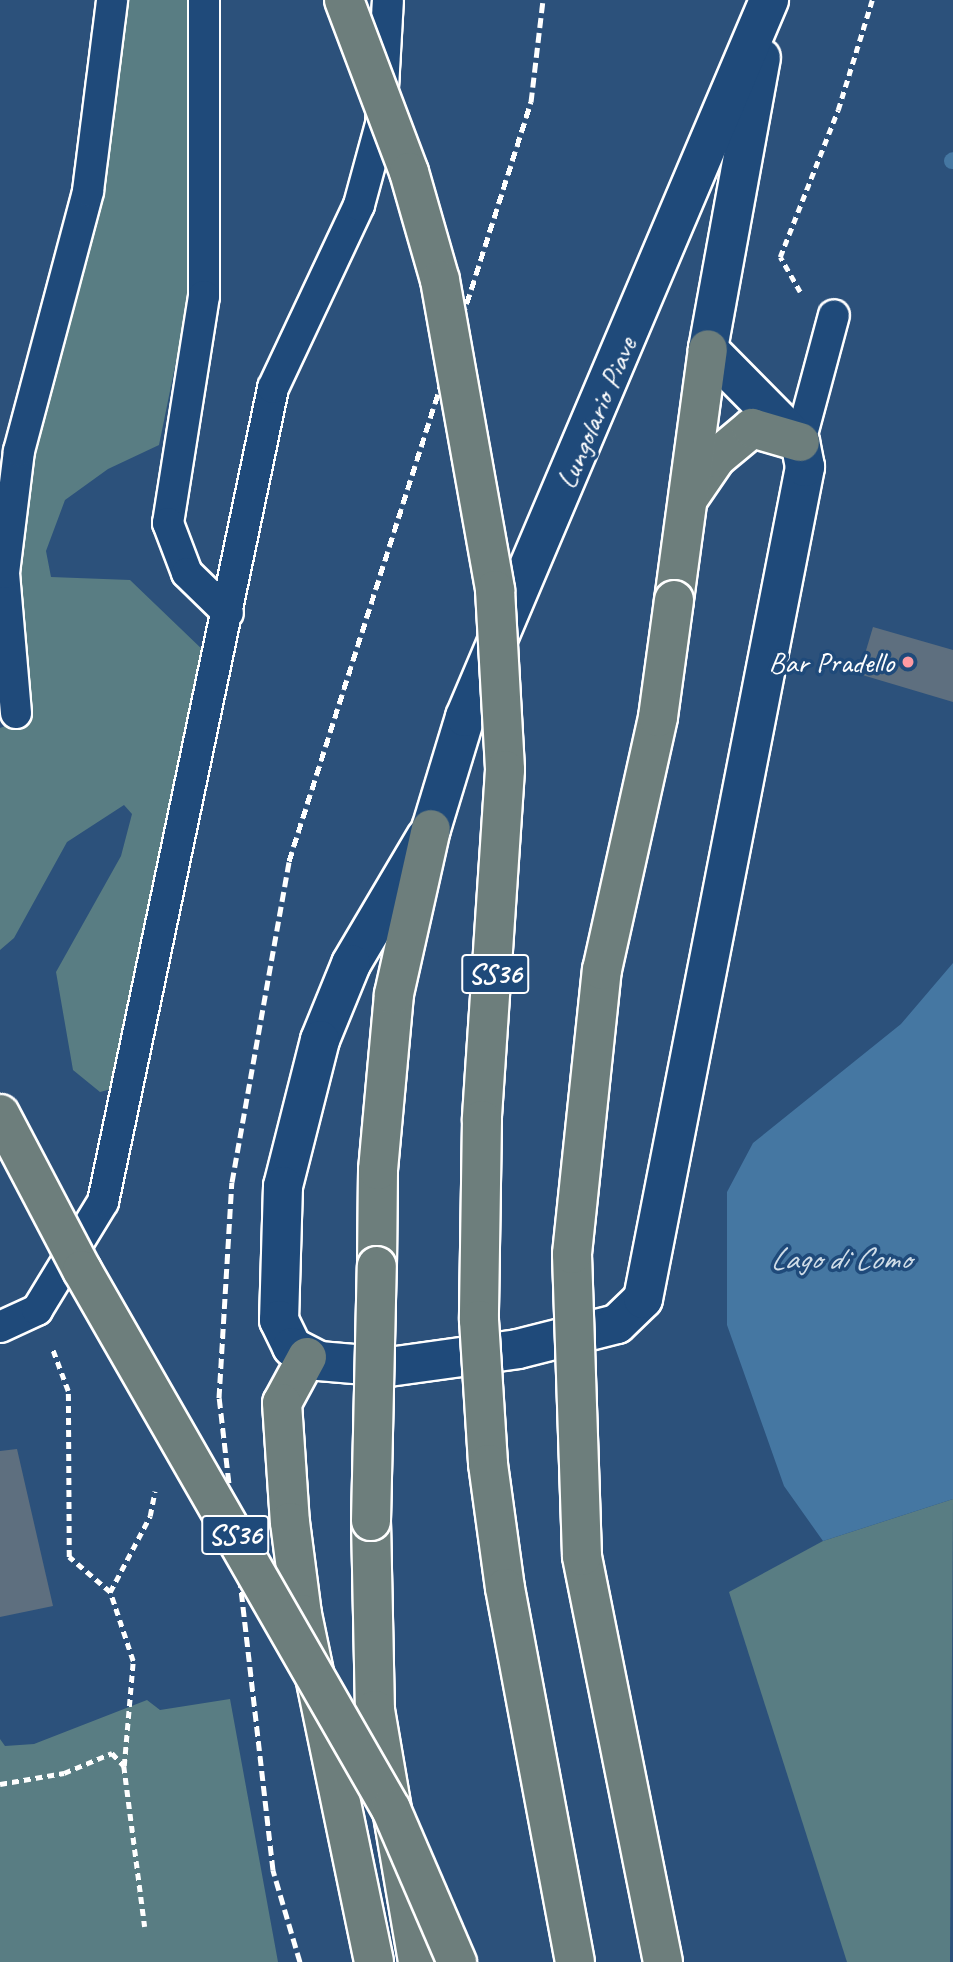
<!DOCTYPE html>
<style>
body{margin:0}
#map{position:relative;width:953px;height:1962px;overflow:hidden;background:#2c517b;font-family:Caveat,sans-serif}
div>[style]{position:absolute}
.green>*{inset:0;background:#597d83}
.water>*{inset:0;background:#4577a2}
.stream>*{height:16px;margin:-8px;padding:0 8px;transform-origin:8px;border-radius:8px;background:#4577a2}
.building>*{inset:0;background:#5e6f7f}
.path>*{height:4.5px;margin-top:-2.25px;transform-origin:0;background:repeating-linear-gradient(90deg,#fff 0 7px,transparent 0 12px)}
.roads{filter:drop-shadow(2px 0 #fff) drop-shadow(-2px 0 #fff) drop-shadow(0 2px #fff) drop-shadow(0 -2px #fff)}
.lane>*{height:30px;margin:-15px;padding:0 15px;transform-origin:15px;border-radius:15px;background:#1f4a7a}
.street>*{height:38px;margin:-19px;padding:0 19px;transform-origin:19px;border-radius:19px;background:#1f4a7a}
.secondary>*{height:38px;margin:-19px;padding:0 19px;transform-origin:19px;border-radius:19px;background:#1f4a7a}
.highway>*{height:38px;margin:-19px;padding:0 19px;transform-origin:19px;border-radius:19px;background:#6d7e7c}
.rail>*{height:5px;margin-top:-2.5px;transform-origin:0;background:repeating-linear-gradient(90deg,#fff 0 10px,transparent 0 15px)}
.bridges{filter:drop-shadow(2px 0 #fff) drop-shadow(-2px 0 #fff) drop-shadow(0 2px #fff) drop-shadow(0 -2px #fff)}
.highway-bridge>*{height:38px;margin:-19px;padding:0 19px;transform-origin:19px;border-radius:19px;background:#6d7e7c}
.dots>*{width:19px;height:19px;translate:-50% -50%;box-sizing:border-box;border:4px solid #1f4a7a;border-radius:50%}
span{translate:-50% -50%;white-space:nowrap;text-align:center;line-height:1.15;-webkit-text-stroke:7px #1f4a7a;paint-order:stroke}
.shield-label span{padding:2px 5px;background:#1f4a7a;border:2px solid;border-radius:5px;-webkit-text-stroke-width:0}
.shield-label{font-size:28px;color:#fff;font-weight:700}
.street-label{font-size:30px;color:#fff}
.poi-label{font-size:30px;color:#fff}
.right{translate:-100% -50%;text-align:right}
.water-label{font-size:32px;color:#d0dde8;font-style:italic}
</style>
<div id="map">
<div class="green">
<i style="clip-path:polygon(128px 0,193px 0,192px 283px,159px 445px,108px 469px,65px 500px,46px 551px,51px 577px,130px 580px,206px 653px,159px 1008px,137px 1064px,119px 1087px,100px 1092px,73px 1070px,56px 972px,121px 856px,132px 814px,124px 805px,67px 842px,14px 938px,0 950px,0 728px,26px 718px,13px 621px,24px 476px,109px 141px)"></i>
<i style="clip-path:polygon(953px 1499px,950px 1962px,847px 1962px,729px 1592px,823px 1541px)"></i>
<i style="clip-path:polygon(230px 1699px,278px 1962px,0 1962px,0 1739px,5px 1746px,34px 1744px,147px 1700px,160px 1710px)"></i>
</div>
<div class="water">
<i style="clip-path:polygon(953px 963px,953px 1499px,823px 1541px,784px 1486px,727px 1325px,727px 1192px,753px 1143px,901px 1024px)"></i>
</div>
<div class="stream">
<i style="left:952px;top:161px;width:1px;rotate:-45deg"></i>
</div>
<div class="building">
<i style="clip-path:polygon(873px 627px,953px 650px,953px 702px,859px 674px)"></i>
<i style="clip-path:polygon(17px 1449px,53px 1606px,0 1617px,0 1451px)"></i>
</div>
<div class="path">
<i style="left:800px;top:292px;width:40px;rotate:-119.7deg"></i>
<i style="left:780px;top:257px;width:158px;rotate:-68.5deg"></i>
<i style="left:838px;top:110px;width:115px;rotate:-72.8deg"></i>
<i style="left:110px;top:1592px;width:86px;rotate:-62.2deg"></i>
<i style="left:150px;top:1516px;width:25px;rotate:-79deg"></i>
<i style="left:124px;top:1766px;width:162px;rotate:82.6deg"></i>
<i style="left:0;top:1784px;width:65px;rotate:-9.8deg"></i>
<i style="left:64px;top:1773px;width:52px;rotate:-22.6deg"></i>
<i style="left:112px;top:1753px;width:18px;rotate:47deg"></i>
<i style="left:124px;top:1766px;width:105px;rotate:-85.1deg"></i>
<i style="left:133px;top:1661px;width:73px;rotate:-108.4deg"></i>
<i style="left:110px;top:1592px;width:54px;rotate:-139.5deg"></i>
<i style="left:69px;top:1557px;width:166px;rotate:-90.3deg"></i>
<i style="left:68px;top:1391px;width:46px;rotate:-110.4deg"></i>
</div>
<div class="roads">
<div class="lane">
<i style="left:204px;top:0;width:296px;rotate:90deg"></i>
<i style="left:204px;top:296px;width:230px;rotate:99deg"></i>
<i style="left:168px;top:523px;width:53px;rotate:69.2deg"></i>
<i style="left:187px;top:573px;width:57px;rotate:44.3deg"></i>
<i style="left:800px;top:442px;width:131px;rotate:-75deg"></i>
<i style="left:16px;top:713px;width:141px;rotate:-94.9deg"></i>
<i style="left:4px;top:573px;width:123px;rotate:-83deg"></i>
<i style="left:19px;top:451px;width:269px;rotate:-75.1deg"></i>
<i style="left:88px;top:191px;width:193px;rotate:-82.8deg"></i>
<i style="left:0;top:1327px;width:41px;rotate:-24.7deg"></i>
<i style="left:37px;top:1310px;width:127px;rotate:-58.6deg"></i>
<i style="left:103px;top:1202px;width:832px;rotate:-78.2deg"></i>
<i style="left:273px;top:388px;width:202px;rotate:-64.8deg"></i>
<i style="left:359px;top:205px;width:84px;rotate:-74.8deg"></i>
<i style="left:381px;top:124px;width:124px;rotate:-86.8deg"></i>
</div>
<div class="street">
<i style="left:426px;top:837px;width:147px;rotate:120.6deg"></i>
<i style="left:351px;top:964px;width:82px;rotate:112.2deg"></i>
<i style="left:320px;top:1040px;width:151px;rotate:104.2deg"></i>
<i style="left:283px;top:1186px;width:134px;rotate:91.7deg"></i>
<i style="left:279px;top:1320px;width:30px;rotate:64deg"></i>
<i style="left:292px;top:1347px;width:30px;rotate:27deg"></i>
<i style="left:319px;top:1361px;width:70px;rotate:4.9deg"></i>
<i style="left:389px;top:1367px;width:130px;rotate:-7.9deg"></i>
<i style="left:518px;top:1349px;width:102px;rotate:-14.2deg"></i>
<i style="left:617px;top:1324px;width:36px;rotate:-44deg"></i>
<i style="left:643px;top:1299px;width:848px;rotate:-78.98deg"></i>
<i style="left:805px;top:467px;width:25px;rotate:-101deg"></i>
<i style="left:800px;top:442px;width:131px;rotate:-134.7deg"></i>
</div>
<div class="secondary">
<i style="left:708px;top:349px;width:296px;rotate:-79.7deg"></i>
<i style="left:431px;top:829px;width:117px;rotate:-73.1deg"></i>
<i style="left:465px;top:717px;width:779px;rotate:-67.02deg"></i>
</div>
<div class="highway">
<i style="left:690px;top:496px;width:46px;rotate:-55.6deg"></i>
<i style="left:716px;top:458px;width:47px;rotate:-39.8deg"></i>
<i style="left:752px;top:428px;width:50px;rotate:16.3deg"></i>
<i style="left:674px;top:600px;width:253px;rotate:-82.3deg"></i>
<i style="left:377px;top:1266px;width:96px;rotate:-89.4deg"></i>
<i style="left:378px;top:1170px;width:177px;rotate:-84.8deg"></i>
<i style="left:394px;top:994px;width:169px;rotate:-77.4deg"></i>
<i style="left:307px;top:1357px;width:52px;rotate:118.5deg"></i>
<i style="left:282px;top:1403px;width:119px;rotate:86.2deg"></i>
<i style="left:290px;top:1522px;width:93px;rotate:82.6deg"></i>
<i style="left:302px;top:1614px;width:355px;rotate:78.3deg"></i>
<i style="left:371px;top:1521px;width:189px;rotate:88.8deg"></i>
<i style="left:375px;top:1710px;width:256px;rotate:80.3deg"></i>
</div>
</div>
<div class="rail">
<i style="left:300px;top:1962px;width:96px;rotate:-106.4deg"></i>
<i style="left:273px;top:1870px;width:475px;rotate:-96.5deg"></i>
<i style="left:219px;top:1398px;width:216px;rotate:-86.6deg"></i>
<i style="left:232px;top:1182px;width:326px;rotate:-79.9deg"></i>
<i style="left:289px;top:861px;width:797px;rotate:-72.32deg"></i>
<i style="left:531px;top:102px;width:103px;rotate:-83.3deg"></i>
</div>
<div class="bridges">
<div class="highway-bridge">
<i style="left:344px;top:0;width:184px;rotate:69.3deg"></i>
<i style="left:409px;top:172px;width:112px;rotate:74deg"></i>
<i style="left:440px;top:280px;width:315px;rotate:79.9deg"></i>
<i style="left:495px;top:590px;width:180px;rotate:86.8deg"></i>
<i style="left:505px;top:770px;width:351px;rotate:93.8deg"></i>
<i style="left:482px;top:1120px;width:200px;rotate:90.9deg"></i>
<i style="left:479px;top:1320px;width:144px;rotate:86.4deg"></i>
<i style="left:488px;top:1464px;width:125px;rotate:82.2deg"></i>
<i style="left:505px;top:1588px;width:380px;rotate:79.4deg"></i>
<i style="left:0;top:1114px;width:176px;rotate:62.3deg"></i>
<i style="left:82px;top:1270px;width:621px;rotate:60.18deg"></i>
<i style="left:391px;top:1809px;width:167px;rotate:66.7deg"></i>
<i style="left:371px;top:1521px;width:255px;rotate:-88.7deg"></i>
<i style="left:663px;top:1962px;width:414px;rotate:-101.3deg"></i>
<i style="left:582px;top:1556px;width:302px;rotate:-91.9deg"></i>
<i style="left:572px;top:1254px;width:286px;rotate:-84deg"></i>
<i style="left:602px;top:970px;width:259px;rotate:-77.5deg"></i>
<i style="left:658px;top:717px;width:118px;rotate:-82.2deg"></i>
</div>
</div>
<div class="dots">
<i style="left:908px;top:662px;background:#ff9aa2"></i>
</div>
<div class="shield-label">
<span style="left:495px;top:974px">SS36</span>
<span style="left:235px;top:1535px">SS36</span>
</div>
<div class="street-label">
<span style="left:596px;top:413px;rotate:-67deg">Lungolario Piave</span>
</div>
<div class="poi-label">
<span class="right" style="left:894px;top:662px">Bar Pradello</span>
</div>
<div class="water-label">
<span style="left:840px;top:1259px">Lago di Como</span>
</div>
</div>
